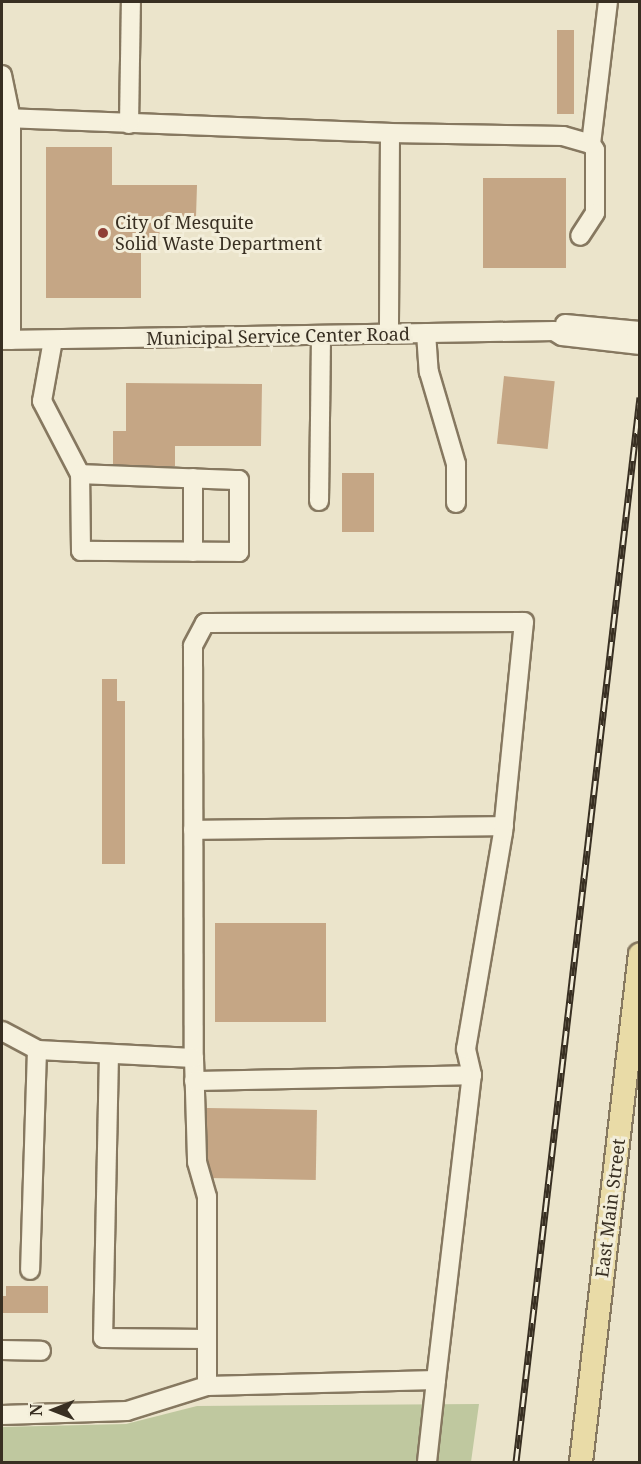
<!DOCTYPE html>
<style>
body{margin:0}
#map{position:relative;width:641px;height:1464px;overflow:hidden;background:#ebe4cb;font-family:"Noto Serif",serif}
div>[style]{position:absolute}
.green>*{inset:0;background:#bfc89f}
.building>*{inset:0;background:#c5a685;transform-origin:0 0}
.roads{filter:drop-shadow(2px 0 #867860) drop-shadow(-2px 0 #867860) drop-shadow(0 2px #867860) drop-shadow(0 -2px #867860)}
.minor>*{height:18px;margin:-9px;padding:0 9px;transform-origin:9px;border-radius:9px;background:#f6f1dd}
.major>*{height:22px;margin:-11px;padding:0 11px;transform-origin:11px;border-radius:11px;background:#e9dba7}
.rail>*{height:7px;margin-top:-3.5px;transform-origin:0;background:repeating-linear-gradient(90deg,#f3eeda 0 14px,#382f22 0 28px);box-sizing:border-box;border-block:2px solid #382f22}
.dots>*{width:16px;height:16px;translate:-50% -50%;box-sizing:border-box;border:3px solid #f3eeda;border-radius:50%}
span{translate:-50% -50%;white-space:nowrap;text-align:center;line-height:1.15;-webkit-text-stroke:6px #f3eeda;paint-order:stroke}
.poi-label{font-size:18px;color:#382f22}
.left{translate:0 -50%;text-align:left}
.street-label{font-size:18px;color:#382f22}
.frame{position:absolute;inset:0;border:3px solid #382f22;pointer-events:none}
.north{position:absolute;left:24px;top:1380px;width:60px;height:60px;-webkit-text-stroke:4px #f3eeda;paint-order:stroke;rotate:270deg;font-size:16px;font-weight:700;line-height:24px;text-align:center;color:#382f22}
.north::after{content:'';display:block;margin:auto;width:21px;height:27px;background:#382f22;clip-path:polygon(50% 0,100% 100%,50% 72%,0 100%)}
</style>
<div id="map">
<div class="green">
<i style="clip-path:polygon(479px 1404px,471px 1462px,2px 1462px,2px 1427px,126px 1424px,197px 1406px)"></i>
</div>
<div class="building">
<i style="left:557px;top:30px;width:17px;height:84px"></i>
<i style="clip-path:polygon(46px 147px,112px 147px,112px 185px,197px 185px,196px 217px,160px 217px,159px 248px,141px 248px,141px 298px,46px 298px)"></i>
<i style="left:483px;top:178px;width:83px;height:90px"></i>
<i style="left:504px;top:376px;width:51px;height:68px;rotate:6deg"></i>
<i style="clip-path:polygon(126px 383px,262px 384px,261px 446px,175px 446px,175px 466px,113px 466px,113px 431px,126px 431px)"></i>
<i style="left:342px;top:473px;width:32px;height:59px"></i>
<i style="clip-path:polygon(102px 679px,117px 679px,117px 701px,125px 701px,125px 864px,102px 864px)"></i>
<i style="left:215px;top:923px;width:111px;height:99px"></i>
<i style="left:207px;top:1108px;width:110px;height:70px;rotate:1deg"></i>
<i style="clip-path:polygon(6px 1286px,48px 1286px,48px 1313px,2px 1313px,2px 1296px,6px 1296px)"></i>
</div>
<div class="roads">
<div class="minor">
<i style="left:2px;top:75px;width:45px;rotate:78.4deg"></i>
<i style="left:11px;top:119px;width:221px;rotate:90deg"></i>
<i style="left:2px;top:118px;width:388px;rotate:2.2deg"></i>
<i style="left:390px;top:133px;width:201px;rotate:90.3deg"></i>
<i style="left:129px;top:124px;width:122px;rotate:-89.1deg"></i>
<i style="left:390px;top:133px;width:173px;rotate:1deg"></i>
<i style="left:563px;top:136px;width:29px;rotate:16deg"></i>
<i style="left:591px;top:144px;width:7px;rotate:56deg"></i>
<i style="left:595px;top:150px;width:63px;rotate:90deg"></i>
<i style="left:595px;top:213px;width:27px;rotate:123deg"></i>
<i style="left:591px;top:144px;width:143px;rotate:-83.2deg"></i>
<i style="left:565px;top:324px;width:75px;rotate:5.3deg"></i>
<i style="left:426px;top:333px;width:39px;rotate:86deg"></i>
<i style="left:429px;top:372px;width:96px;rotate:73.6deg"></i>
<i style="left:456px;top:464px;width:39px;rotate:90deg"></i>
<i style="left:2px;top:340px;width:552px;rotate:-0.93deg"></i>
<i style="left:554px;top:331px;width:9px;rotate:32deg"></i>
<i style="left:562px;top:336px;width:79px;rotate:6.6deg"></i>
<i style="left:53px;top:340px;width:62px;rotate:100.2deg"></i>
<i style="left:42px;top:401px;width:82px;rotate:62.5deg"></i>
<i style="left:80px;top:474px;width:159px;rotate:2.2deg"></i>
<i style="left:239px;top:480px;width:72px;rotate:90deg"></i>
<i style="left:239px;top:552px;width:158px;rotate:-179.6deg"></i>
<i style="left:81px;top:551px;width:77px;rotate:-90.7deg"></i>
<i style="left:319px;top:501px;width:166px;rotate:-89.3deg"></i>
<i style="left:193px;top:552px;width:74px;rotate:-90deg"></i>
<i style="left:193px;top:830px;width:311px;rotate:-0.7deg"></i>
<i style="left:2px;top:1031px;width:40px;rotate:28deg"></i>
<i style="left:109px;top:1054px;width:284px;rotate:91.2deg"></i>
<i style="left:103px;top:1338px;width:104px;rotate:0.6deg"></i>
<i style="left:194px;top:1058px;width:104px;rotate:88.3deg"></i>
<i style="left:197px;top:1162px;width:36px;rotate:74deg"></i>
<i style="left:207px;top:1197px;width:189px;rotate:90deg"></i>
<i style="left:194px;top:1081px;width:278px;rotate:-1.2deg"></i>
<i style="left:2px;top:1350px;width:39px;rotate:1deg"></i>
<i style="left:2px;top:1415px;width:125px;rotate:-1.8deg"></i>
<i style="left:127px;top:1411px;width:84px;rotate:-17.4deg"></i>
<i style="left:207px;top:1386px;width:229px;rotate:-1.5deg"></i>
<i style="left:436px;top:1380px;width:307px;rotate:-83.3deg"></i>
<i style="left:472px;top:1075px;width:27px;rotate:-103deg"></i>
<i style="left:466px;top:1049px;width:220px;rotate:-80.3deg"></i>
<i style="left:503px;top:832px;width:211px;rotate:-84.3deg"></i>
<i style="left:524px;top:622px;width:319px;rotate:179.8deg"></i>
<i style="left:205px;top:623px;width:26px;rotate:118deg"></i>
<i style="left:193px;top:646px;width:412px;rotate:89.9deg"></i>
<i style="left:194px;top:1058px;width:157px;rotate:-177.1deg"></i>
<i style="left:37px;top:1050px;width:220px;rotate:91.8deg"></i>
<i style="left:427px;top:1462px;width:82px;rotate:-83.7deg"></i>
</div>
<div class="major">
<i style="left:581px;top:1462px;width:511px;rotate:-83.38deg"></i>
</div>
</div>
<div class="rail">
<i style="left:516px;top:1462px;width:1072px;rotate:-83.36deg"></i>
</div>
<div class="dots">
<i style="left:103px;top:233px;background:#8f3f36"></i>
</div>
<div class="poi-label">
<span class="left" style="left:115px;top:233px">City of Mesquite<br>Solid Waste Department</span>
</div>
<div class="street-label">
<span style="left:278px;top:336px;rotate:-1deg">Municipal Service Center Road</span>
<span style="left:610px;top:1208px;rotate:-83deg">East Main Street</span>
</div>
<div class="frame"></div>
<div class="north">N</div>
</div>
